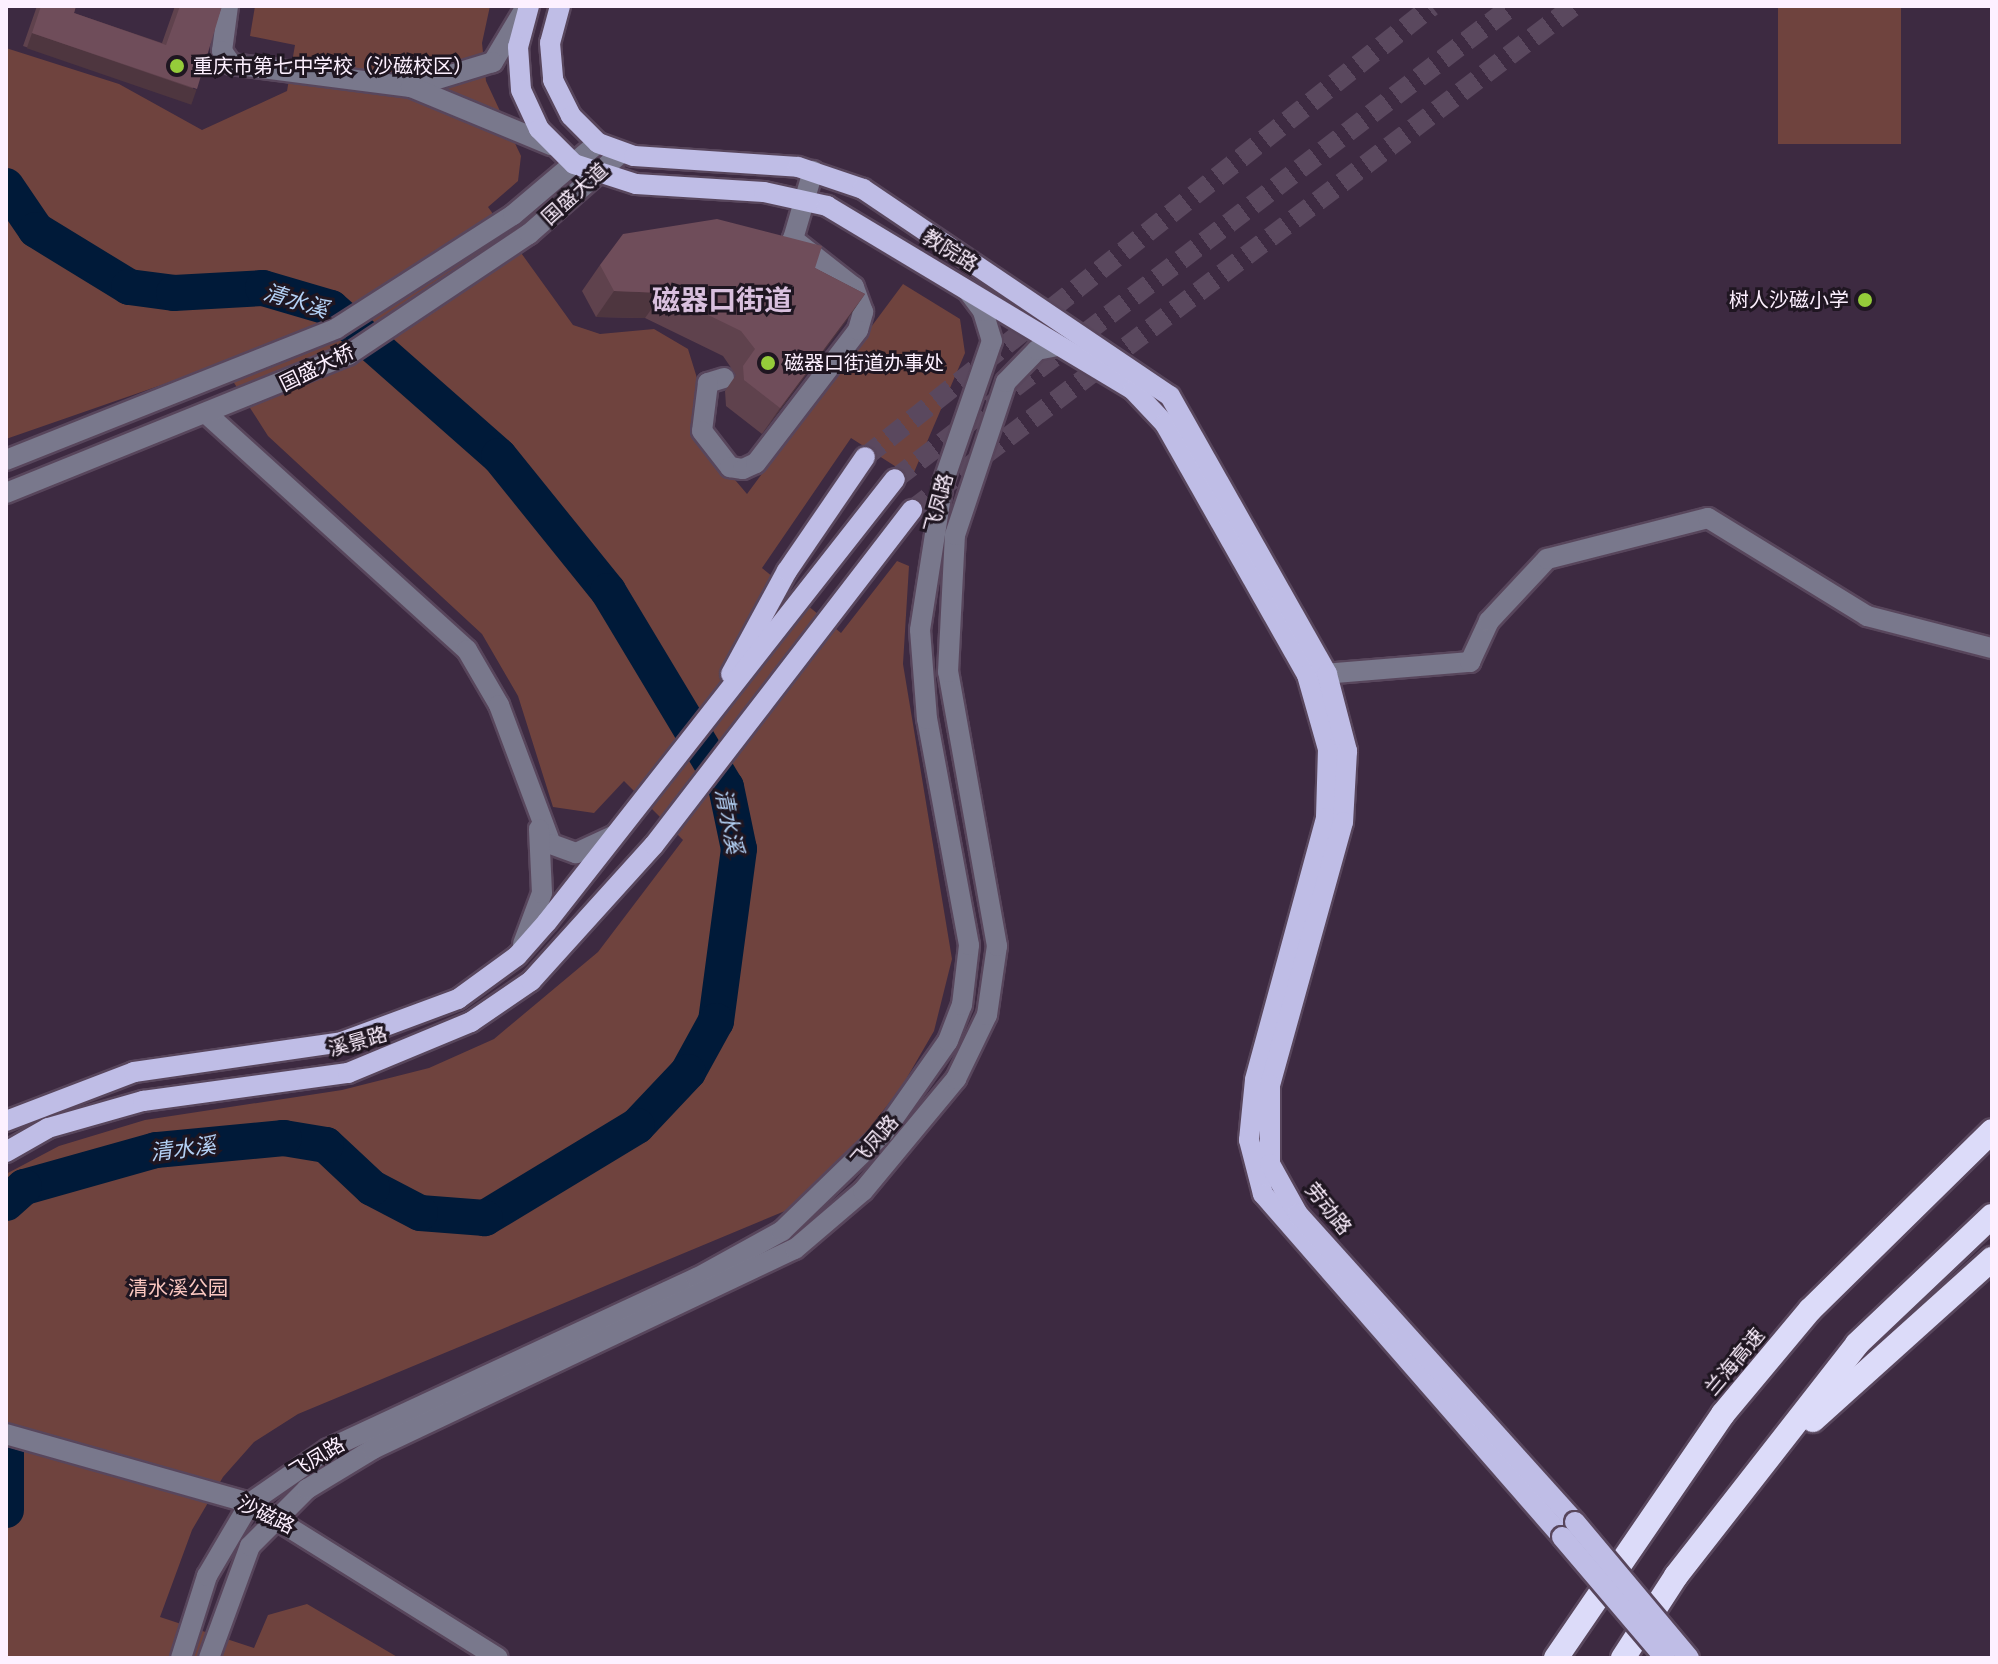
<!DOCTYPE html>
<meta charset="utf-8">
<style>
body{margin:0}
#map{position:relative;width:1998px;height:1664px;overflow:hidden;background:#3d2a41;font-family:"Roboto Condensed","Noto Sans SC",sans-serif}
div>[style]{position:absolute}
.green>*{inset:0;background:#6f433e;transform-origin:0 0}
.river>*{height:36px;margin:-18px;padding:0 18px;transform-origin:18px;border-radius:18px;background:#001a39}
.major-tunnel>*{height:20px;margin-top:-10px;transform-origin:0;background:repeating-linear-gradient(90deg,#5a485e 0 20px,transparent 0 30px)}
.roads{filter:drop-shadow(2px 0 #58465c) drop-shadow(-2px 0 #58465c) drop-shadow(0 2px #58465c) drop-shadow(0 -2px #58465c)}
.minor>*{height:20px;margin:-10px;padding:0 10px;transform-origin:10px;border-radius:10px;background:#79788c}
.major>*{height:20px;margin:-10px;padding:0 10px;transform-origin:10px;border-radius:10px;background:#bfbde6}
.highway>*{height:24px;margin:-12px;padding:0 12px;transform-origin:12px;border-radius:12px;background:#dcdbf9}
.bridges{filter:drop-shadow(2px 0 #58465c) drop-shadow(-2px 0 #58465c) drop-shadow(0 2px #58465c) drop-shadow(0 -2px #58465c)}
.major-bridge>*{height:20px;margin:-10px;padding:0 10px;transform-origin:10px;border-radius:10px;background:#bfbde6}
.wall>*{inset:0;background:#5f424d}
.shaded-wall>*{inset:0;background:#4e363f;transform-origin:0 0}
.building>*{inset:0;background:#6f4d5a}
.dots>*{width:22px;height:22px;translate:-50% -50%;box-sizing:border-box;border:4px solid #1f1621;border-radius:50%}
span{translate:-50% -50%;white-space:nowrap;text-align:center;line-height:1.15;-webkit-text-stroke:6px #1f1621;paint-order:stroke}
.poi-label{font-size:20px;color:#fdf0ff}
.left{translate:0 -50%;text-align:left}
.right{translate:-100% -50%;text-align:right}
.street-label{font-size:20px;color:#fdf0ff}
.park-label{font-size:20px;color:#fac7c0}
.water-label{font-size:22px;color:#b3d0f4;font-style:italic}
.district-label{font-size:28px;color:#d9c0de;font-weight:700}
.frame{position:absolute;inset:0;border:8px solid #fdf0ff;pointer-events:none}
</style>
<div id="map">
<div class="green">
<i style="clip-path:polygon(255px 6px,490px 6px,482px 43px,486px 81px,521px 156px,518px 181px,488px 207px,573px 325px,600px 334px,654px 329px,688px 349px,697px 378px,691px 428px,747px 494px,903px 284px,960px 319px,965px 353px,912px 477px,851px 438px,762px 568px,841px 633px,897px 561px,909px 566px,903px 664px,952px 959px,934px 1031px,901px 1088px,852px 1150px,785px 1211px,298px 1414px,254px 1442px,223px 1477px,192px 1530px,160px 1617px,254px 1648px,268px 1615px,307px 1604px,399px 1658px,6px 1658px,6px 1174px,59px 1146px,145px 1120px,342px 1090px,429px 1068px,494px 1039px,598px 952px,683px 840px,624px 781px,594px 813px,553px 807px,518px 696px,482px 634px,268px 436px,222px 364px,6px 439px,6px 48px,119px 84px,202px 130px,287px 91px,295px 45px,250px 36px)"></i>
<i style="left:1778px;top:6px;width:123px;height:138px"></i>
</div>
<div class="river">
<i style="left:6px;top:186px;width:53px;rotate:55.7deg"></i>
<i style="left:36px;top:230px;width:109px;rotate:31.5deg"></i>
<i style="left:129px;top:287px;width:45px;rotate:7.6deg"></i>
<i style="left:174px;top:293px;width:89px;rotate:-3.2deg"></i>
<i style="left:263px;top:288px;width:71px;rotate:16.4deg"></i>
<i style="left:331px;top:308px;width:224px;rotate:41.4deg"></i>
<i style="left:499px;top:456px;width:174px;rotate:51.1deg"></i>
<i style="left:608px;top:591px;width:229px;rotate:59deg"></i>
<i style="left:726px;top:787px;width:63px;rotate:78.2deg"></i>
<i style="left:739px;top:849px;width:174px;rotate:97.6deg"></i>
<i style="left:716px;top:1021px;width:58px;rotate:118.8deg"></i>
<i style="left:688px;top:1072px;width:74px;rotate:133.4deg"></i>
<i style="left:637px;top:1126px;width:178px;rotate:148.8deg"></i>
<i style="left:485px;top:1218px;width:65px;rotate:-175.6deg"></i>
<i style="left:420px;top:1213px;width:54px;rotate:-152.5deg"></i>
<i style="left:372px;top:1188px;width:63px;rotate:-136.9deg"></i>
<i style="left:326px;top:1145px;width:43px;rotate:-170.5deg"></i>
<i style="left:284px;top:1138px;width:129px;rotate:174.6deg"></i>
<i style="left:156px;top:1150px;width:137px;rotate:164.3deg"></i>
<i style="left:24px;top:1187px;width:24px;rotate:138deg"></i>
<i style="left:6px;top:1453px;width:57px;rotate:90deg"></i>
</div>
<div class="major-tunnel">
<i style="left:865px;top:457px;width:724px;rotate:-38.5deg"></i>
<i style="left:895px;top:479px;width:777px;rotate:-37.47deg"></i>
<i style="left:912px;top:510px;width:832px;rotate:-37.28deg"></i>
</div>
<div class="roads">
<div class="minor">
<i style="left:228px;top:6px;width:45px;rotate:97.6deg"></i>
<i style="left:222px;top:51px;width:16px;rotate:55deg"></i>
<i style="left:231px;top:64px;width:181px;rotate:7.3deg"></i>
<i style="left:524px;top:10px;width:61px;rotate:120.8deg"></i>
<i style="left:493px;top:62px;width:86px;rotate:163deg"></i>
<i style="left:411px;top:87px;width:152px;rotate:22.5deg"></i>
<i style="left:724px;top:378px;width:17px;rotate:163deg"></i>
<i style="left:708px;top:383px;width:48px;rotate:97.1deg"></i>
<i style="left:702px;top:431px;width:46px;rotate:52.1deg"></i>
<i style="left:730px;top:467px;width:13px;rotate:9deg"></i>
<i style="left:743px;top:469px;width:14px;rotate:-25deg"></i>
<i style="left:756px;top:463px;width:168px;rotate:-52.5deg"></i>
<i style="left:858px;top:330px;width:19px;rotate:-74deg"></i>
<i style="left:863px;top:312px;width:27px;rotate:-110deg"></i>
<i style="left:854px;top:287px;width:78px;rotate:-141.8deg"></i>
<i style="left:793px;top:239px;width:71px;rotate:-73.6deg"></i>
<i style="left:209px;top:416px;width:348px;rotate:42.2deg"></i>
<i style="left:467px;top:650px;width:64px;rotate:59.8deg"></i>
<i style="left:499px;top:705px;width:148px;rotate:69.5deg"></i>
<i style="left:551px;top:844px;width:27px;rotate:20deg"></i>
<i style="left:576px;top:853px;width:41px;rotate:-24.7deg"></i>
<i style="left:6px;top:460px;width:356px;rotate:-21.7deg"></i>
<i style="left:337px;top:328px;width:209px;rotate:-32.7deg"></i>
<i style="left:513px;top:215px;width:111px;rotate:-40.3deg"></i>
<i style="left:6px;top:493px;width:369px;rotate:-22deg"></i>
<i style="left:348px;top:355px;width:218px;rotate:-33.8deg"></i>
<i style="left:529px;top:234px;width:123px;rotate:-41.4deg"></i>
<i style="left:1311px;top:675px;width:160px;rotate:-4.7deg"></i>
<i style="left:1470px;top:662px;width:45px;rotate:-65.1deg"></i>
<i style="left:1489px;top:621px;width:85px;rotate:-46.9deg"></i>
<i style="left:1547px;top:559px;width:166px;rotate:-14.3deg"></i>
<i style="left:1708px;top:518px;width:187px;rotate:31.6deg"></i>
<i style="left:1867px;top:616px;width:129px;rotate:14.4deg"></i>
<i style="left:523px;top:944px;width:54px;rotate:-69.6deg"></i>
<i style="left:542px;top:893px;width:64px;rotate:-92.7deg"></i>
<i style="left:6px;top:1434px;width:254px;rotate:15.8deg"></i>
<i style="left:250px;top:1503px;width:292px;rotate:32deg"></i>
<i style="left:181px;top:1658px;width:86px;rotate:-72.4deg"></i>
<i style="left:207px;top:1576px;width:85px;rotate:-59.5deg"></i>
<i style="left:250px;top:1503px;width:95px;rotate:-34.7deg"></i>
<i style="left:328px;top:1449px;width:407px;rotate:-24.9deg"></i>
<i style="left:697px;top:1278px;width:97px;rotate:-28.9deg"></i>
<i style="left:782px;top:1231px;width:142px;rotate:-44.1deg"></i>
<i style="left:884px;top:1132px;width:111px;rotate:-54.9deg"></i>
<i style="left:948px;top:1041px;width:39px;rotate:-69deg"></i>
<i style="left:962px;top:1005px;width:60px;rotate:-83.3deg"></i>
<i style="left:969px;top:945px;width:230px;rotate:-100.5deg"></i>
<i style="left:927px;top:719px;width:89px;rotate:-94.5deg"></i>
<i style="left:920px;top:630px;width:149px;rotate:-81.1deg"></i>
<i style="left:943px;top:483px;width:150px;rotate:-71deg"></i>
<i style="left:992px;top:341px;width:31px;rotate:-107deg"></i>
<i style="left:983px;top:311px;width:25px;rotate:-127deg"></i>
<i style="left:209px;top:1658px;width:119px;rotate:-69.9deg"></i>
<i style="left:250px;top:1546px;width:81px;rotate:-45deg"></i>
<i style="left:307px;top:1489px;width:77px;rotate:-31.2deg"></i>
<i style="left:373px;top:1449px;width:467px;rotate:-25.4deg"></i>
<i style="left:795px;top:1249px;width:89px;rotate:-40.5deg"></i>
<i style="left:863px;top:1191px;width:146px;rotate:-50.3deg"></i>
<i style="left:956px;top:1079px;width:71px;rotate:-64.2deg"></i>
<i style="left:987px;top:1015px;width:70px;rotate:-81.8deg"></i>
<i style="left:997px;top:946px;width:278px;rotate:-100.1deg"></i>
<i style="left:948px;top:672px;width:137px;rotate:-87.1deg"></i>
<i style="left:955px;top:535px;width:161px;rotate:-71.6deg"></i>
<i style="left:1006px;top:382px;width:45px;rotate:-45.9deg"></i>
<i style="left:1037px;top:350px;width:21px;rotate:-11deg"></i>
</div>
<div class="major">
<i style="left:529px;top:6px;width:42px;rotate:105deg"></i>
<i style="left:518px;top:47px;width:43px;rotate:86deg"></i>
<i style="left:521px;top:90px;width:43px;rotate:65.2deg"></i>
<i style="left:539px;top:129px;width:49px;rotate:45deg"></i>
<i style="left:574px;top:164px;width:65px;rotate:17.9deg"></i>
<i style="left:636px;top:184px;width:128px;rotate:3.6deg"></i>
<i style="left:764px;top:192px;width:65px;rotate:12.5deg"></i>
<i style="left:827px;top:206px;width:357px;rotate:31deg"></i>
<i style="left:1133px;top:390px;width:47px;rotate:46.7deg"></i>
<i style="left:1165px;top:424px;width:288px;rotate:60.5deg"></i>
<i style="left:1307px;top:675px;width:77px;rotate:74.2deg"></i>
<i style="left:1328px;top:749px;width:69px;rotate:91.7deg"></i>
<i style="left:1326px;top:818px;width:271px;rotate:105.2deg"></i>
<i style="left:1255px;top:1080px;width:60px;rotate:95.7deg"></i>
<i style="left:1249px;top:1140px;width:56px;rotate:75.5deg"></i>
<i style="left:1263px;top:1194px;width:455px;rotate:48.9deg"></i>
<i style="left:560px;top:6px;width:38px;rotate:105deg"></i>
<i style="left:550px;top:43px;width:37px;rotate:85deg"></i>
<i style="left:553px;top:80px;width:40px;rotate:63.4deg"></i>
<i style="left:571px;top:116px;width:38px;rotate:45deg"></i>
<i style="left:598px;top:143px;width:38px;rotate:20deg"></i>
<i style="left:634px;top:156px;width:164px;rotate:3.8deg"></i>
<i style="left:798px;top:167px;width:69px;rotate:18.7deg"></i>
<i style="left:863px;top:189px;width:370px;rotate:34deg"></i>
<i style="left:1170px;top:396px;width:319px;rotate:60.5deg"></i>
<i style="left:1327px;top:674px;width:80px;rotate:75.4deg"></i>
<i style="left:1347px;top:751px;width:71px;rotate:93.2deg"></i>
<i style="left:1343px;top:822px;width:273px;rotate:105.5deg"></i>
<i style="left:1270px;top:1085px;width:79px;rotate:90deg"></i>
<i style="left:1270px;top:1164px;width:57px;rotate:60.8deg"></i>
<i style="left:1298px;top:1214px;width:414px;rotate:48deg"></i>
<i style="left:731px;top:674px;width:117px;rotate:-61.5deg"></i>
<i style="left:787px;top:571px;width:138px;rotate:-55.6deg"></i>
<i style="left:6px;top:1121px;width:137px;rotate:-20.9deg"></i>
<i style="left:134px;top:1072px;width:210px;rotate:-8.2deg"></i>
<i style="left:342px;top:1042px;width:124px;rotate:-20.3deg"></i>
<i style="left:458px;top:999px;width:73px;rotate:-36.1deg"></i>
<i style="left:517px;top:956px;width:45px;rotate:-48.6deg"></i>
<i style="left:547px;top:922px;width:563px;rotate:-51.85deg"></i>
<i style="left:6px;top:1152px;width:48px;rotate:-29.7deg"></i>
<i style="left:48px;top:1128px;width:99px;rotate:-15.9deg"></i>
<i style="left:143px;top:1101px;width:207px;rotate:-7.8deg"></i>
<i style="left:348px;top:1073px;width:133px;rotate:-22.5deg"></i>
<i style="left:471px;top:1022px;width:73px;rotate:-34.3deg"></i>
<i style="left:531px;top:981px;width:183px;rotate:-47.9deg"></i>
<i style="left:654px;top:845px;width:423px;rotate:-52.4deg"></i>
</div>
<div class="highway">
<i style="left:1813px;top:1420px;width:241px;rotate:-42deg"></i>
<i style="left:1556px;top:1658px;width:296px;rotate:-55.6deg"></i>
<i style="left:1723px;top:1414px;width:136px;rotate:-50.1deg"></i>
<i style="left:1810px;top:1310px;width:255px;rotate:-44.5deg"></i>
<i style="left:1623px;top:1658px;width:98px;rotate:-57.1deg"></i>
<i style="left:1676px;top:1576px;width:294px;rotate:-52deg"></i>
<i style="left:1857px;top:1344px;width:186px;rotate:-43.5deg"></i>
</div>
</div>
<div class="bridges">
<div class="major-bridge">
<i style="left:1575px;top:1522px;width:177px;rotate:50deg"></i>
<i style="left:1562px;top:1537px;width:159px;rotate:49.6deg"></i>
</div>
</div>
<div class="wall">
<i style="clip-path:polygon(37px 6px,76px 6px,74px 13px,162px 43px,175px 6px,222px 6px,188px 102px,23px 46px)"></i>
<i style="clip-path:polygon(600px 265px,815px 268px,865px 294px,762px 434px,726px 406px,725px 391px,736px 375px,723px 356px,645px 318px,596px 317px,582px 291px)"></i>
</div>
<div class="shaded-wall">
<i style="left:32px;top:33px;width:174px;height:16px;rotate:19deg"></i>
<i style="clip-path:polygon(614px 291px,663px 293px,645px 318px,596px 317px)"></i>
<i style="clip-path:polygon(865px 294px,847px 320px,762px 434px,780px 408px)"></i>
</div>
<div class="building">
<i style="clip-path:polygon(41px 6px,76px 6px,74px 13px,166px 45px,180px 6px,222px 6px,197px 89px,32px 33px)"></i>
<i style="clip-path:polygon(717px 219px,822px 246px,815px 268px,865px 294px,780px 408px,744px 380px,743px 366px,755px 349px,741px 331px,663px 293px,614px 291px,600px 265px,623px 234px)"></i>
</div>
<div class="dots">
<i style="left:177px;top:66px;background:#95cc3a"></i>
<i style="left:1865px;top:300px;background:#95cc3a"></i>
<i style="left:768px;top:363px;background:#95cc3a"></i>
</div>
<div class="poi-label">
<span class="left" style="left:193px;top:66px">重庆市第七中学校（沙磁校区）</span>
<span class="right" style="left:1849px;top:300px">树人沙磁小学</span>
<span class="left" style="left:784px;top:363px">磁器口街道办事处</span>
</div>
<div class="street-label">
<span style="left:575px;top:194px;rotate:-42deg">国盛大道</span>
<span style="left:950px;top:251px;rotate:32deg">教院路</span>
<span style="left:317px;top:368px;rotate:-26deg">国盛大桥</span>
<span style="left:939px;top:503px;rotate:-75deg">飞凤路</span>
<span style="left:358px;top:1042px;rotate:-16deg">溪景路</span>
<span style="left:875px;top:1141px;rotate:-49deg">飞凤路</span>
<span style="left:1328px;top:1209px;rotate:51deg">劳动路</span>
<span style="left:1735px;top:1362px;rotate:-50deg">兰海高速</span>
<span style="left:317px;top:1458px;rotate:-31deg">飞凤路</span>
<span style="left:266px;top:1515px;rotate:26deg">沙磁路</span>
</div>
<div class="park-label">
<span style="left:178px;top:1288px">清水溪公园</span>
</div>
<div class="water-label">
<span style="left:296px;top:301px;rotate:17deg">清水溪</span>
<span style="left:729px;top:821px;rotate:79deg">清水溪</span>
<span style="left:183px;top:1149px;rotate:-7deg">清水溪</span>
</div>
<div class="district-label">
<span style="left:722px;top:301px">磁器口街道</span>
</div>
<div class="frame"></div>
</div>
